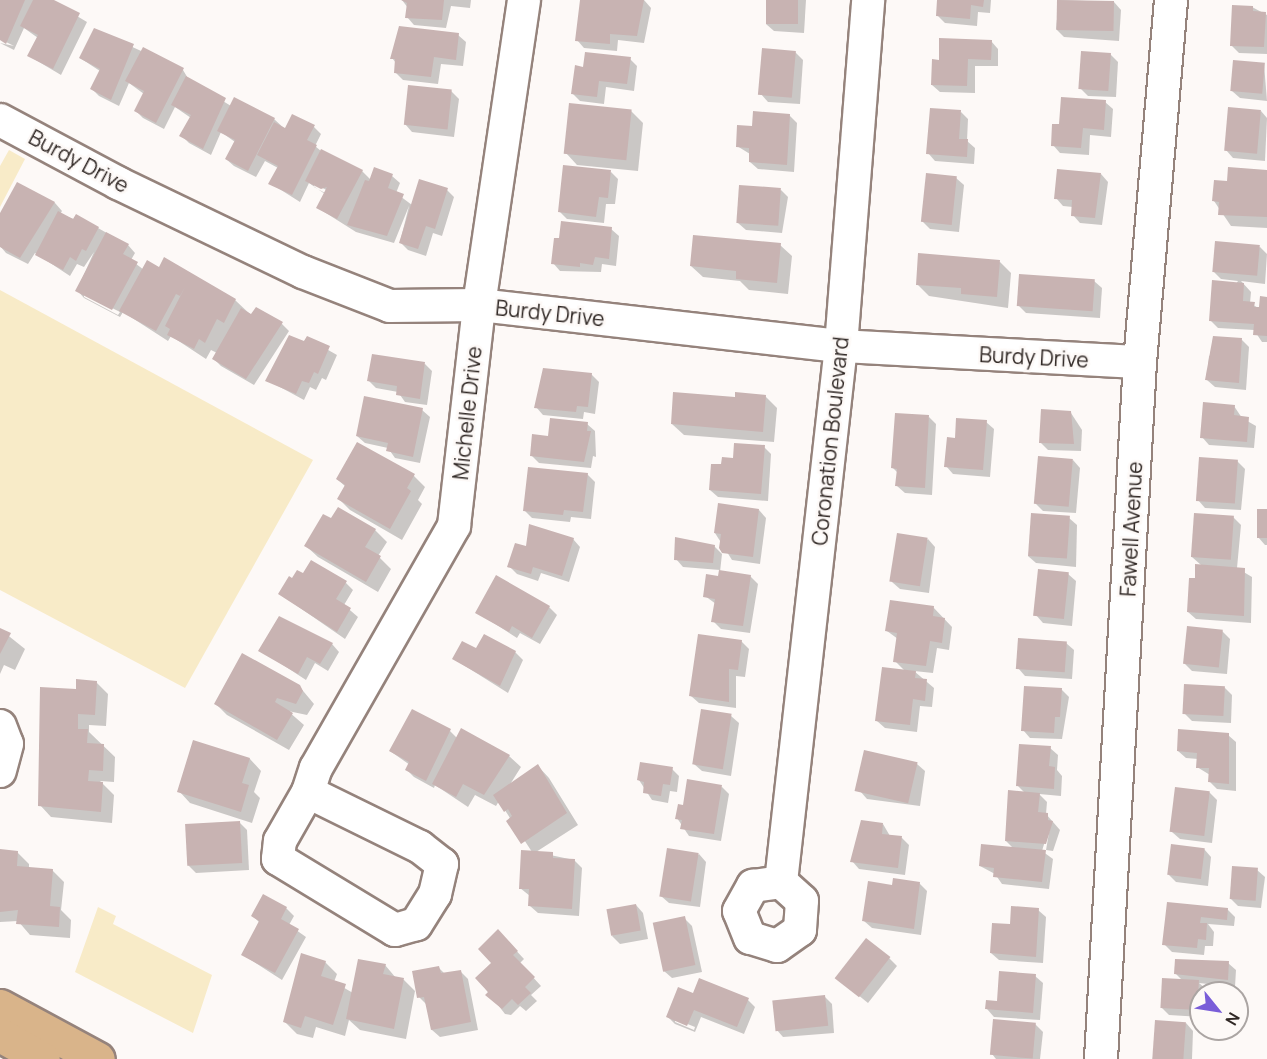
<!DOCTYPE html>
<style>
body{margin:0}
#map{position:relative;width:1267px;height:1059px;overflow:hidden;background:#fdf9f7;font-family:Manrope,sans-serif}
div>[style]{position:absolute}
.green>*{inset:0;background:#f8ebc8}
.shadow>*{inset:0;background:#0003}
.building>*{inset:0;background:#c8b3b2;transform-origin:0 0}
.roads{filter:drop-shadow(2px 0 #95837c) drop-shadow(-2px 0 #95837c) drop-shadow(0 2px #95837c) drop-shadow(0 -2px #95837c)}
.minor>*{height:32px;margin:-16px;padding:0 16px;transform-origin:16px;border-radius:16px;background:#fff}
.major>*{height:33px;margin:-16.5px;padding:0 16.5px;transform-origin:16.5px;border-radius:16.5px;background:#d9b48a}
span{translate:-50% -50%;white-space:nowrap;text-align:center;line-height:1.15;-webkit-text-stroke:5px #fdf9f7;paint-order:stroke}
.street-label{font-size:21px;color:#302825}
.north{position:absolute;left:1189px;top:981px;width:60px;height:60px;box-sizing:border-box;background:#fdf9f7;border:2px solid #aba5a3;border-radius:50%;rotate:120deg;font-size:16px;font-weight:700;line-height:24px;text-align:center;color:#302825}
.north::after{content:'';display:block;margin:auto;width:21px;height:27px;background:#795dd8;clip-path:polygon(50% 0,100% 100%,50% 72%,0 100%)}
</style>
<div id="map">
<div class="green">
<i style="clip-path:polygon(9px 150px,25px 159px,0 207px,0 166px)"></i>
<i style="clip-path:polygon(0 290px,313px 460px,185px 688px,0 590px)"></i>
<i style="clip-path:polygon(98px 907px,116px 916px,113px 924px,212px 975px,193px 1033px,75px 972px)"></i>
</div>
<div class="shadow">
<i style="clip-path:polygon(0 0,50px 0,87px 22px,61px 75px,29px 56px,38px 38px,24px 28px,14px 50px,0 43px,14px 46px,0 39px)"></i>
<i style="clip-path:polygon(402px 0,471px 0,470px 8px,451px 6px,446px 28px,414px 25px,407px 17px,408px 8px)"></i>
<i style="clip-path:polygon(581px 0,644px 0,651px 8px,644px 43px,618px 40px,617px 51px,584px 48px,577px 40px)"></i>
<i style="clip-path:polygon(768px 0,806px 0,804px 33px,774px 31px,766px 24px)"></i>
<i style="clip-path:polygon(939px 0,991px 0,990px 13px,978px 12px,977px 26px,945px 23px,938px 16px)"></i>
<i style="clip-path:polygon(1059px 0,1114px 2px,1121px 10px,1119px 41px,1064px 37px,1056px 29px)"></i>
<i style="clip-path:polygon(1252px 7px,1267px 15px,1267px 54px,1239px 53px,1231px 45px)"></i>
<i style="clip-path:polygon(evenodd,95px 30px,183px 70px,189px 80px,231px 106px,274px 119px,286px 130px,314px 127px,321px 134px,315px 146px,321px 151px,362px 171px,371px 180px,392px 176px,400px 183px,396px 193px,412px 205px,447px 190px,454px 197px,442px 236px,433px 233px,426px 256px,408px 250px,400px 242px,409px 206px,394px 243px,356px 232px,318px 208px,325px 194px,309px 183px,300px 202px,270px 183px,278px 168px,265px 161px,256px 177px,234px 166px,226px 159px,235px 142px,221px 132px,211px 155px,189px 143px,181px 135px,191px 118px,175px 107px,164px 129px,143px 118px,136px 111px,144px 94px,129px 83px,119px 106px,99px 96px,91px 88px,100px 71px,80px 58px,95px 30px,314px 183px,328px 191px,327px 194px,314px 187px,314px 183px)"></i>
<i style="clip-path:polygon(458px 35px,466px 42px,463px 66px,441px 64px,438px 84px,403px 80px,395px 72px,396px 63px,392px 58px)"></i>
<i style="clip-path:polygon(991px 41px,998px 49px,998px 66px,975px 66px,975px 93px,940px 92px,932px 85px)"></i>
<i style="clip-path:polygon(795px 52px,803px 60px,800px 104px,768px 102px,761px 94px)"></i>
<i style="clip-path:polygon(1110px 54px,1118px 62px,1116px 97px,1088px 96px,1080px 88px)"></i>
<i style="clip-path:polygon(630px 59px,637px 66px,634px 91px,606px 87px,604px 104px,580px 101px,572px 93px,585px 68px)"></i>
<i style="clip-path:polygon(1264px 64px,1267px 101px,1240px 98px,1232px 91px)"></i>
<i style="clip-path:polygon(451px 91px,459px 99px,454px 137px,412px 132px,405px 124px)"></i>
<i style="clip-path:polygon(1105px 102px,1113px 109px,1111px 137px,1090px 135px,1089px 155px,1060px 153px,1053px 145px,1060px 126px)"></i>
<i style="clip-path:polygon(631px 111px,643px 123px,638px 171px,577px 165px,566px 153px)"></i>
<i style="clip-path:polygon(1261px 111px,1267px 118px,1265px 161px,1233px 158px,1226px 150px)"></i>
<i style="clip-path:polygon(961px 112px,968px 119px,967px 141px,975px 148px,974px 164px,935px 161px,928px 153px)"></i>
<i style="clip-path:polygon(789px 115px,797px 123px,794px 172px,758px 169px,750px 162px,750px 154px,737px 146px,754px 127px)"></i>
<i style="clip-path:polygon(1267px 171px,1267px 228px,1231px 226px,1214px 201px,1228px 183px)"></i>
<i style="clip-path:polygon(611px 172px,618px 179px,615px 204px,606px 204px,604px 223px,567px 219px,560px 212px)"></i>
<i style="clip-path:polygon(1101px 174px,1108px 182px,1102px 225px,1080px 223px,1073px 215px,1073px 207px,1063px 206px,1056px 198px)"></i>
<i style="clip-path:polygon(956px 178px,964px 185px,959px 232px,930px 229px,922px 221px)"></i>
<i style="clip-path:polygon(evenodd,17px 184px,55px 203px,62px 211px,60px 214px,98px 228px,128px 245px,135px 253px,131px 260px,144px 270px,235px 300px,252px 316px,256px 309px,282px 324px,289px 331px,254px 385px,221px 366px,214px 359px,217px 353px,211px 350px,206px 359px,171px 336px,168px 341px,123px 312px,120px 317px,84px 298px,77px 290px,94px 252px,84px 267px,77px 264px,70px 276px,35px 253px,28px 264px,6px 253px,0 246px,0 216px,17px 184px,84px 294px,120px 312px,118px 315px,84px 297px,84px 294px)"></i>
<i style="clip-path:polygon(781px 190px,788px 197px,782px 233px,746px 230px,738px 223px)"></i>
<i style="clip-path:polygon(611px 229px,619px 236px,616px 266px,602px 264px,601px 272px,560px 271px,553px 263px)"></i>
<i style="clip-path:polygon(780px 245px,792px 256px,788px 294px,749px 290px,740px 281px,703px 277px,691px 266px)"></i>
<i style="clip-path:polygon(1260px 247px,1267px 254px,1265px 284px,1241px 281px,1251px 292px,1250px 303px,1260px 309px,1267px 298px,1267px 342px,1262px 342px,1254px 330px,1218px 328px,1210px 320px,1238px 281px,1221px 279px,1214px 272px)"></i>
<i style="clip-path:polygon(1000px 262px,1011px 273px,1008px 308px,929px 296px,917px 284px)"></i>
<i style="clip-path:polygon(1094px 281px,1102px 288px,1100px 318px,1026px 313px,1018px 305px)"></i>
<i style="clip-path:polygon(307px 338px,337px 355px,326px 380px,322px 378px,316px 390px,310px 387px,304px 400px,267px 380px)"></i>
<i style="clip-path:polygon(1242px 340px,1249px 347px,1246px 390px,1215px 387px,1207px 380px,1209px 356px)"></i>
<i style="clip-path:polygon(425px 364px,432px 371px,427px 405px,405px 402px,398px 392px,376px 388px,369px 381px)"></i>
<i style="clip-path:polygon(591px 374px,599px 382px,595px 414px,584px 412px,583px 419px,543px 415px,536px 407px)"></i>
<i style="clip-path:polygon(765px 396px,777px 408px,774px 442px,684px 435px,672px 424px,736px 399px)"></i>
<i style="clip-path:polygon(1234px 406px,1242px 418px,1256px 426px,1254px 448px,1209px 445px,1202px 437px)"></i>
<i style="clip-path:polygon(422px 410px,430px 417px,420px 463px,395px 458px,388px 448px,365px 443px,357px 436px)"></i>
<i style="clip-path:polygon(1071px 413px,1082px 430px,1081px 451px,1048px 450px,1040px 442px)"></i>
<i style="clip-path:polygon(929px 417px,936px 424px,932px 495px,905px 493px,897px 486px,898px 473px,893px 468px)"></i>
<i style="clip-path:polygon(986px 422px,994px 429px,990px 477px,953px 474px,946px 466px,956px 440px)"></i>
<i style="clip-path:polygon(587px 424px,595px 431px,596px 457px,593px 456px,591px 468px,539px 463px,531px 455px)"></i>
<i style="clip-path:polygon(764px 447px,771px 454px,768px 501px,718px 497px,710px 490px,723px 466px)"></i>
<i style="clip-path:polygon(1073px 460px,1080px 468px,1076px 513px,1043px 511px,1035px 503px)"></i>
<i style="clip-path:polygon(1237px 461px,1245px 469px,1241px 510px,1205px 508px,1198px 500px)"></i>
<i style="clip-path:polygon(587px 474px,595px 482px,591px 519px,571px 517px,570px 522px,532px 518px,524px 510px)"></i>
<i style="clip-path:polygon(414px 476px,425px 487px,418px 500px,422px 504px,402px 540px,350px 510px,339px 499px,346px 487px,337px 479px)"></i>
<i style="clip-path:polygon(759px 510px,766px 518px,760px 564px,732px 560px,715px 533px)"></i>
<i style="clip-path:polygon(1267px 511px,1267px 545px,1265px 545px,1258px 537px)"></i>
<i style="clip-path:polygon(1233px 517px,1241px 525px,1237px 568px,1252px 577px,1251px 623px,1196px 619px,1188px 612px,1201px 565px,1192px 557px)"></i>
<i style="clip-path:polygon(1069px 518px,1077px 525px,1076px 567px,1036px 563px,1028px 556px)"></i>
<i style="clip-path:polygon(332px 520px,375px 530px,387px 542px,378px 556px,391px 569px,378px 592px,318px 557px,306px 546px)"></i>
<i style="clip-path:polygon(573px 539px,580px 547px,569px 582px,541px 573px,538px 581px,517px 574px,509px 566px,527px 548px)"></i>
<i style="clip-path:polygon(928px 539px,935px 547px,929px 593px,900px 589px,892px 582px)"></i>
<i style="clip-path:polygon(714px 546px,722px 554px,720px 572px,750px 576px,758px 584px,750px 633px,721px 629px,713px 621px,716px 604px,705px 596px,719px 578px,720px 570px,683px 567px,676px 559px)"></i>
<i style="clip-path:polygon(1068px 574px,1076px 581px,1072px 626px,1043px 623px,1036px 615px)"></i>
<i style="clip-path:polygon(346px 583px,353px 590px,344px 605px,358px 617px,345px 639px,280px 594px)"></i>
<i style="clip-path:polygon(549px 607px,557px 615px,540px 644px,520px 633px,517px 638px,477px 612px)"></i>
<i style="clip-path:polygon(933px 607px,952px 627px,949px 650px,937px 648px,933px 673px,914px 671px,934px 688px,932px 707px,920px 706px,917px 732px,885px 728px,877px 721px,905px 671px,895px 661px,898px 639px,887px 631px)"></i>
<i style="clip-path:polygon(0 629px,25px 649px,15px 670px,4px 665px,0 674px)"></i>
<i style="clip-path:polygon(1222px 631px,1230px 639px,1227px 674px,1192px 671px,1184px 663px)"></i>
<i style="clip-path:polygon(741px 641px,749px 649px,745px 677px,736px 676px,736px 708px,699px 703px,691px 696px)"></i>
<i style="clip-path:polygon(1066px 643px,1074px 650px,1072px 679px,1025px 676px,1018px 668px)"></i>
<i style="clip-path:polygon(332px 644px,339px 652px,328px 671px,315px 663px,306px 680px,260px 650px)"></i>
<i style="clip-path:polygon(477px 650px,515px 652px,523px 660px,508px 693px,454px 659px)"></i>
<i style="clip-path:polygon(96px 682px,108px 694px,106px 726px,89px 725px,89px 732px,115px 757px,114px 782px,100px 781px,114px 795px,112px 823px,51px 817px,40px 805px,78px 691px)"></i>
<i style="clip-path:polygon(299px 686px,314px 704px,307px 715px,288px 711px,304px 725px,289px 750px,227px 715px,215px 703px)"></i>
<i style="clip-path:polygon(1225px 688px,1232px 695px,1231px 723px,1192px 721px,1184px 713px)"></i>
<i style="clip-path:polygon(1061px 689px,1069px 697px,1062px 739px,1030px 738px,1023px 730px)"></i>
<i style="clip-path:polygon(731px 716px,739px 723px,731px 776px,702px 771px,694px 764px)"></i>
<i style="clip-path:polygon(450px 731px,457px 738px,509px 756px,521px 767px,509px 786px,538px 766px,549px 778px,578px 825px,536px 852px,574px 860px,582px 868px,579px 916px,538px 913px,530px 906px,530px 896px,520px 888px,532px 852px,499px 801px,496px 806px,475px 795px,468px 807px,435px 785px,434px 788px,414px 777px,407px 770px,410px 765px,390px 751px)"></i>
<i style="clip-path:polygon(1228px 735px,1236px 742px,1236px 791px,1217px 789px,1210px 782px,1210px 775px,1197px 767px,1198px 759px,1186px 758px,1178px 751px)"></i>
<i style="clip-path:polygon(194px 742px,250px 759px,261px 771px,254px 792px,260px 798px,252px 823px,190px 803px,179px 791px)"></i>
<i style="clip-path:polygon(1050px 748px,1058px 755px,1057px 770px,1062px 776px,1061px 796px,1039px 794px,1047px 802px,1046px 814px,1060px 830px,1053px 851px,1046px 850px,1051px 821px,1042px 851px,1053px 859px,1049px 889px,1002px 884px,995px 874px,980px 866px,1014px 849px,1006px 841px,1025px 793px,1018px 786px)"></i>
<i style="clip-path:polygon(866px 751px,917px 764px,925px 771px,920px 806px,867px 799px,860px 791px)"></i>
<i style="clip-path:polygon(672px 769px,679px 776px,677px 792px,670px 791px,668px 803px,652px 800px,639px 780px)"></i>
<i style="clip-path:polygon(722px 787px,729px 794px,721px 841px,689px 836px,677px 818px,684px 807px)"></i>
<i style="clip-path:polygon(1209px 792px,1217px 800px,1212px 843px,1180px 839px,1172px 832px)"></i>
<i style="clip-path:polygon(239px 822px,247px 830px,249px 870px,196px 873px,188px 865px,213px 823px)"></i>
<i style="clip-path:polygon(883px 824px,890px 836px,902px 838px,909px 845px,905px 875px,859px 869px,852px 861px)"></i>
<i style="clip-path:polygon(1204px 849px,1211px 857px,1208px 886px,1176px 882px,1169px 875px)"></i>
<i style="clip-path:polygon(0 851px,17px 852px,29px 864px,29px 869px,52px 870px,64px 882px,61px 910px,71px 920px,70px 938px,30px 935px,18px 921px,0 922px)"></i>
<i style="clip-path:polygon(699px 854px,706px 862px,700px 907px,669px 903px,661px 896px)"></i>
<i style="clip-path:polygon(1257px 870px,1265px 877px,1261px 908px,1238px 906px,1230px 898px)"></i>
<i style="clip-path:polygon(919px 883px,927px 891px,921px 935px,872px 928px,864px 921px,893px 886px)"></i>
<i style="clip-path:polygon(1168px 903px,1227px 909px,1235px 917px,1234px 926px,1208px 924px,1214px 932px,1213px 946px,1205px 946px,1204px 955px,1172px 952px,1164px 944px)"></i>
<i style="clip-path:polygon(636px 905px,643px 913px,648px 939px,620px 944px,612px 936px)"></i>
<i style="clip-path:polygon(286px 908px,294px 916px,289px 925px,306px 937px,282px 980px,243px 955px,260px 923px,253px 916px)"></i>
<i style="clip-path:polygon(1038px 910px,1046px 917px,1043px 963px,999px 960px,991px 953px,1011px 925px)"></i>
<i style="clip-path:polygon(684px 918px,692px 926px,702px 972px,672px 978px,664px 971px)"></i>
<i style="clip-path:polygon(498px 931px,524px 959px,520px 963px,541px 986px,531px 995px,537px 1001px,526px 1011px,520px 1006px,511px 1015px,505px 1014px,477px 978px,493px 963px)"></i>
<i style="clip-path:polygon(889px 958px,897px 966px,868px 1003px,837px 978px)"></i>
<i style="clip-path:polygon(325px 962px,337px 974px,334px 982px,353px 993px,385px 965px,396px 978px,404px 980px,415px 991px,406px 1039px,360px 1030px,349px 1020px,345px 1036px,316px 1027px,313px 1038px,297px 1034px,285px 1022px)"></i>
<i style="clip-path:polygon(1228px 963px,1236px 970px,1235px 987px,1199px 983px,1206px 989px,1201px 993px,1201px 1017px,1169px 1015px,1161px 1007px,1183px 981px,1176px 974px)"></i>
<i style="clip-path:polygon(438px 967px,445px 974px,460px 971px,468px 979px,478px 1030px,440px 1037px,432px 1030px,427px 1005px,419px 997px)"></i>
<i style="clip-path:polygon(1035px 976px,1043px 983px,1040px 1020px,994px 1017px,987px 1009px)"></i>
<i style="clip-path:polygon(evenodd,694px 995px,748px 1000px,755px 1007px,744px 1034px,701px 1017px,695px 1032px,675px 1024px,668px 1017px,694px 995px,675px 1019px,695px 1027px,694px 1030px,675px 1022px,675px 1019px)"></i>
<i style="clip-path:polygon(824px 996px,832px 1004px,834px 1033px,783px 1037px,776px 1029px)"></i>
<i style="clip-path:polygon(1186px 1023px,1193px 1031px,1192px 1059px,1155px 1059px)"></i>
<i style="clip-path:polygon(1035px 1024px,1043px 1032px,1040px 1059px,996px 1059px,992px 1054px)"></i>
</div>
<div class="building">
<i style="clip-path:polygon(0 0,25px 0,6px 44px,0 40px)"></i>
<i style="clip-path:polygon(33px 0,54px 0,80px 13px,53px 69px,27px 56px,38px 35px,20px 26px)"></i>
<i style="clip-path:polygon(401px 0,444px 0,442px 20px,405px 18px,407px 3px)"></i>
<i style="clip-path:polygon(580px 0,644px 0,637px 36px,610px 34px,610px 44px,575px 41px)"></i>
<i style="left:766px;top:0;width:32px;height:24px"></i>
<i style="clip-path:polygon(937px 0,984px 0,983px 7px,971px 5px,970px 19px,936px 16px)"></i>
<i style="left:1057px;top:0;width:57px;height:30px;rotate:1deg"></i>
<i style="clip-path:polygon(1232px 5px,1253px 6px,1253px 11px,1266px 12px,1264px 47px,1230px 46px)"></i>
<i style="clip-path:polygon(399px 26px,459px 33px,456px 60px,434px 57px,431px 77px,394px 73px,395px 59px,390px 59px)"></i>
<i style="clip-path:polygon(94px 28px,134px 44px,111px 100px,90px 89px,100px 69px,79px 58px)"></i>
<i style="clip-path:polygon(939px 38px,992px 40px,991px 60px,968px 59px,967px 86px,931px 85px,932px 59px,939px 60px)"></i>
<i style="clip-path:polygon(143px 47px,184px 68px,156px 123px,134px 111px,144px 91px,125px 81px)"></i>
<i style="left:762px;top:48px;width:34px;height:47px;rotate:5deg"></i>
<i style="left:1081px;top:51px;width:30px;height:38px;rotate:4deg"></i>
<i style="clip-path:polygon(585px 52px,631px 57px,627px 84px,599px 81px,597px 97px,571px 94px,575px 65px,583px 67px)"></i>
<i style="left:1233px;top:60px;width:32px;height:31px;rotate:5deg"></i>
<i style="clip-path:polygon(186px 76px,226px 98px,203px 149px,179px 136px,191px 115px,171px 105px)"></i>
<i style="left:408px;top:85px;width:44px;height:40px;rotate:6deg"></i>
<i style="clip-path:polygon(234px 97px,275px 118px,248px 171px,225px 159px,235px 140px,217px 131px)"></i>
<i style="clip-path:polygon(1061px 97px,1106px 100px,1104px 130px,1083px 128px,1081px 148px,1051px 146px,1052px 124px,1059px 124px)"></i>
<i style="left:569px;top:103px;width:63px;height:51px;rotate:6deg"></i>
<i style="left:1228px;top:107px;width:33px;height:44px;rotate:5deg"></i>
<i style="clip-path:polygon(930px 108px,961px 110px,959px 139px,968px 139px,967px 157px,926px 154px)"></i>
<i style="clip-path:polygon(753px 111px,790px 114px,787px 165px,749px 162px,749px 148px,736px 147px,737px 125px,752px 126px)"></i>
<i style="clip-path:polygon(292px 114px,315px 125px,307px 140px,317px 145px,292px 195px,268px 184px,278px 166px,257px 155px,274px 122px,285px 128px)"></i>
<i style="clip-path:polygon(321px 149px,363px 170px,337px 219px,316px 208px,327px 187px,321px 189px,305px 181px)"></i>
<i style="clip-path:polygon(563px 165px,611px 170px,608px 198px,599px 197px,596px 217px,558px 212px)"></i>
<i style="clip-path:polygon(374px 167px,393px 174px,388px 188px,404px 194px,387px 236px,347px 225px,365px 180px,369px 181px)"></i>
<i style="clip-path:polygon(1228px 167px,1267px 170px,1267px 217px,1218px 215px,1219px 202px,1212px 201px,1214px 180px,1227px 181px)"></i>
<i style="clip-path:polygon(1057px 169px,1101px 173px,1095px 218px,1071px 216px,1072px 200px,1054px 199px)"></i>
<i style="left:926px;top:173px;width:31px;height:49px;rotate:6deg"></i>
<i style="clip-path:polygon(419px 179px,448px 188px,435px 229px,426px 226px,418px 249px,399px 243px)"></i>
<i style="clip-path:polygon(17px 182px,55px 202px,20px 258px,0 247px,0 213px)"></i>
<i style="left:739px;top:185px;width:42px;height:38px;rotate:4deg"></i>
<i style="clip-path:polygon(58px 211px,73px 219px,76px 214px,99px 227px,86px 251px,82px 249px,76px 261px,70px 257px,63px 270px,35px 255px)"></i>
<i style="clip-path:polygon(561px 221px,612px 227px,609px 259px,595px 257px,593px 265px,580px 263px,580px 267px,551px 264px,554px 238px,559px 238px)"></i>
<i style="clip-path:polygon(106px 232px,129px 244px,123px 254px,138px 262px,112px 310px,75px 291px)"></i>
<i style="clip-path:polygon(693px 235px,781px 243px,777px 283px,736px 279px,736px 271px,690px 266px)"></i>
<i style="left:1215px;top:241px;width:45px;height:31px;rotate:5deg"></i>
<i style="clip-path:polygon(918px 253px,1000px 260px,997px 297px,961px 294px,961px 288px,916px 285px)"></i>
<i style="clip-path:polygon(164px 257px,236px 299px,224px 323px,217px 319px,205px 343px,199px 339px,194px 349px,167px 335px,170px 329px,165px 326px,185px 287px,180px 296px,176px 294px,156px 331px,119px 311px,147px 260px,159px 267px)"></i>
<i style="left:1019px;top:274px;width:76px;height:32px;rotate:4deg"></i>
<i style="clip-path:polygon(1212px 280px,1244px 283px,1243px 301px,1255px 302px,1254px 307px,1259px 307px,1260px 296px,1267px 297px,1267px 336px,1253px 335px,1254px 324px,1209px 321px)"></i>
<i style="clip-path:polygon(256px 307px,283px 322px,246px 379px,212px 359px,241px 308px,251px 314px)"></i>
<i style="clip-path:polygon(289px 335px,304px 341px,307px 336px,330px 346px,318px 374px,314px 372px,309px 383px,302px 381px,296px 394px,265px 381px)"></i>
<i style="clip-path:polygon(1213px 336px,1242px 338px,1239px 383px,1205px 380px)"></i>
<i style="clip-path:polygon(372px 354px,425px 362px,420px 399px,396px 395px,397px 386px,367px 381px)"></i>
<i style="clip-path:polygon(543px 368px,592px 373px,588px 407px,577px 406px,576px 412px,534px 408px)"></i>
<i style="clip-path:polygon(673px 392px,735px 397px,735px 392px,766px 395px,763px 432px,671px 424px)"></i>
<i style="clip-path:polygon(364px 396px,423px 408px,413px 457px,386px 451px,388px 443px,356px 436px)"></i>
<i style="clip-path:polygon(1203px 402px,1235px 405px,1234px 415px,1249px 417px,1247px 442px,1200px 438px)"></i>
<i style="clip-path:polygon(1041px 409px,1071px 411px,1074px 444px,1039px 443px)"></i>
<i style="clip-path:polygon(895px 413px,929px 415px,925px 488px,895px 486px,897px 469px,891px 468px)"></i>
<i style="clip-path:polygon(550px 418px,588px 422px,587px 431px,591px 431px,584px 462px,530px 456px,532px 434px,548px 436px)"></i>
<i style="clip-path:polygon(956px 418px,987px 420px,983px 470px,944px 467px,947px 437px,955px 438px)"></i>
<i style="clip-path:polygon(357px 442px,415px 474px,407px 488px,411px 491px,390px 529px,337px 499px,345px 485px,336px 479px)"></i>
<i style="clip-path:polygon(734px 443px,765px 445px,761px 494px,709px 490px,711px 464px,721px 464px,722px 457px,733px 458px)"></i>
<i style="left:1038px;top:456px;width:35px;height:48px;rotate:5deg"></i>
<i style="left:1199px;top:457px;width:39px;height:44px;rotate:4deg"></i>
<i style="clip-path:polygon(528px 467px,588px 473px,583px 512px,564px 510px,563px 515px,523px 511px)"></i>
<i style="clip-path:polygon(718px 503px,759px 509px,753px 557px,722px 553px,719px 548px,721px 534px,714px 533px)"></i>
<i style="clip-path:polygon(338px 507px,376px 529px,365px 547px,381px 556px,366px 582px,304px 546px,323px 514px,331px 518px)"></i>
<i style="left:1257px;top:509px;width:10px;height:29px"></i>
<i style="left:1031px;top:513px;width:39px;height:43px;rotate:4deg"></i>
<i style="left:1194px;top:513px;width:40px;height:44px;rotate:4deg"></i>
<i style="clip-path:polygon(529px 524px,574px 538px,562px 576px,533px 567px,531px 574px,507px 567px,515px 543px,526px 546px)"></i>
<i style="left:897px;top:533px;width:31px;height:49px;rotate:9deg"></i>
<i style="clip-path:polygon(675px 537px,715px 545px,713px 563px,674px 560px)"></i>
<i style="clip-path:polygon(311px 560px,347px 581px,336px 599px,351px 608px,337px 632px,278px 594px,289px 576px,292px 578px,297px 570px,303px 573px)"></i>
<i style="clip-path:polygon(1195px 564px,1245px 568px,1244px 616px,1187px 612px,1189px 578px,1195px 578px)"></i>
<i style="left:1038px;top:569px;width:31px;height:47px;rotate:6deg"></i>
<i style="clip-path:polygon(719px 570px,751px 575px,743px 626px,711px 622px,715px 599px,703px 597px,706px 574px,718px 576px)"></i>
<i style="clip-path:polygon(496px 575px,550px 606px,532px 638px,512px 626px,509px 632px,475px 613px)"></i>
<i style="clip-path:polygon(890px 600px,934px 606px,933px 616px,945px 618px,942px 643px,930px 641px,926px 666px,893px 662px,897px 633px,885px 631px)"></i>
<i style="clip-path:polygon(279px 616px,333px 643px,320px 664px,307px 657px,298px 674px,258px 651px)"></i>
<i style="left:1187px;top:626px;width:36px;height:38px;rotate:6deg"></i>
<i style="clip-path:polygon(0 628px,11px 633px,0 654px)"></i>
<i style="clip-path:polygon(484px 634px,516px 651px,500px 686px,452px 659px,462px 641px,476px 648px)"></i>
<i style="clip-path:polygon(698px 634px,742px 640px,738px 670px,729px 669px,729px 702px,689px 696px)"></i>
<i style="left:1018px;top:638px;width:49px;height:31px;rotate:4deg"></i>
<i style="clip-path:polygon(242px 653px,300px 685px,303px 691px,296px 704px,277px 698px,275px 702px,293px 713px,277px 740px,214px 704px)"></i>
<i style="clip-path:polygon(882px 667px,916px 671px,915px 678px,927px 679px,925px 701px,913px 699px,910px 725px,875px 721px)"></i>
<i style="clip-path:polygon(76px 679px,97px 681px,95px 715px,78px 714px,78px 729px,88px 729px,87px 743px,104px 744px,103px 771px,89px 770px,88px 781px,103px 782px,101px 812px,38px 806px,40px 687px,76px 689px)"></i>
<i style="left:1184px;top:684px;width:41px;height:30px;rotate:3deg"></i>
<i style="clip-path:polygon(1024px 686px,1062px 688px,1060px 717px,1055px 717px,1054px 733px,1021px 731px)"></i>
<i style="clip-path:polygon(412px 709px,451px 729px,426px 781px,405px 770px,409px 762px,389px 751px)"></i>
<i style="left:701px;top:709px;width:31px;height:56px;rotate:9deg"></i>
<i style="clip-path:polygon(461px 728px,510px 755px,484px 795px,463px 784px,456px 797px,432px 784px)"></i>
<i style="clip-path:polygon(1178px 729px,1229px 733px,1229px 784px,1208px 782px,1209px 768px,1196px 768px,1197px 753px,1177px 751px)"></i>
<i style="clip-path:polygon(193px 740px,250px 758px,242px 783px,249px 785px,241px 812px,177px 792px)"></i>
<i style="clip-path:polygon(1019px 744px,1051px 746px,1049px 766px,1055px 767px,1054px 789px,1016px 786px)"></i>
<i style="left:864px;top:750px;width:55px;height:42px;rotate:13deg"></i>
<i style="clip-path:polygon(640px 762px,673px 767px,670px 785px,663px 784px,661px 796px,643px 793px,644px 782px,637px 780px)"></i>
<i style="clip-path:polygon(538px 764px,567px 813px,521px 844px,506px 821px,512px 816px,508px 809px,504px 812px,493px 795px)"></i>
<i style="clip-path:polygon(687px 779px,722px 785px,714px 834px,680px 829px,682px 820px,675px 819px,678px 804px,683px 805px)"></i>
<i style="left:1175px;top:787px;width:35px;height:45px;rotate:7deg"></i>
<i style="clip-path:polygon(1008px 790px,1040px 793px,1038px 812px,1048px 813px,1048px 820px,1053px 821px,1046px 844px,1005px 841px)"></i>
<i style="clip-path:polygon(861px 820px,883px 823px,882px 834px,902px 836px,898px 868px,850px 862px)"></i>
<i style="left:240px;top:821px;width:42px;height:55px;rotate:87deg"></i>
<i style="clip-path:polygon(981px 844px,1046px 850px,1042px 882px,993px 877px,994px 868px,979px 866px)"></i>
<i style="left:1171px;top:844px;width:34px;height:31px;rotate:7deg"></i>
<i style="left:667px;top:848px;width:32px;height:49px;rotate:9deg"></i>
<i style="clip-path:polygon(0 849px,18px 851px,17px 866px,53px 869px,50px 906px,60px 907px,59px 927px,16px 924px,18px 910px,0 912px)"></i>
<i style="clip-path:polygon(521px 850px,553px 852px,553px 858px,575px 859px,572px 909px,528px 906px,529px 889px,519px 889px)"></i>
<i style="left:1232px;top:866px;width:26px;height:33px;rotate:4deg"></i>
<i style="clip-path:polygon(893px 878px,920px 882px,914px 929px,862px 921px,868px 881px,892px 885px)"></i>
<i style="clip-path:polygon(263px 894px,287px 907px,281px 919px,299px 929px,275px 973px,241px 955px,259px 921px,251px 916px)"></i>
<i style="clip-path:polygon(1167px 902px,1228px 908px,1227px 920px,1201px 917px,1200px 923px,1207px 923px,1206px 940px,1198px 939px,1197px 948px,1162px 945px)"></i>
<i style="left:636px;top:904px;width:27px;height:30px;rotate:80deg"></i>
<i style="clip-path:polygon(1011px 906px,1039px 908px,1036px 957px,990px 953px,992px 923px,1010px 924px)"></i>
<i style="left:685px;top:916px;width:50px;height:33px;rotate:78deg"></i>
<i style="clip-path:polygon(498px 929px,518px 951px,513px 955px,535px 977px,525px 987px,531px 993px,518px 1005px,512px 999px,502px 1009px,485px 995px,488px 992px,475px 978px,491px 963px,478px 949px)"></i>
<i style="left:866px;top:938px;width:31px;height:51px;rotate:38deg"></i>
<i style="clip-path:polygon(301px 953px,326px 961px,321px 976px,346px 984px,333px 1025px,305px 1016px,301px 1028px,283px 1022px)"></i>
<i style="clip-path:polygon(358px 959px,386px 964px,383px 974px,404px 978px,394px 1029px,346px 1019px)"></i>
<i style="clip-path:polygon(1175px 959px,1229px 961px,1228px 980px,1174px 974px)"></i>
<i style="clip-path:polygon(439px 966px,441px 973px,461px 970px,471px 1022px,431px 1030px,424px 997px,417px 998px,412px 971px)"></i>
<i style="clip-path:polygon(999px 971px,1036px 974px,1033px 1013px,985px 1009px,986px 1000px,997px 1001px)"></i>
<i style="clip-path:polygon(699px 978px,749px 998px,737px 1027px,694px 1010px,687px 1026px,666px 1017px,678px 987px,693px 993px)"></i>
<i style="left:1162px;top:978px;width:37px;height:30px;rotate:3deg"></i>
<i style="left:825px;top:995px;width:31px;height:53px;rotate:84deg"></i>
<i style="left:993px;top:1019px;width:43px;height:36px;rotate:5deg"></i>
<i style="left:1155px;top:1020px;width:31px;height:39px;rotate:4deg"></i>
</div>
<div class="roads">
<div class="minor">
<i style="left:0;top:120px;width:134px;rotate:28.1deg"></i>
<i style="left:118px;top:183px;width:205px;rotate:25.7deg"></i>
<i style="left:303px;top:272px;width:93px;rotate:21.3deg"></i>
<i style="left:390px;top:306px;width:89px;rotate:-0.6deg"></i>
<i style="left:479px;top:305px;width:364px;rotate:6.5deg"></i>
<i style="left:841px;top:346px;width:299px;rotate:3.1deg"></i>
<i style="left:0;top:726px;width:19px;rotate:69deg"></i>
<i style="left:7px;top:744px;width:28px;rotate:105deg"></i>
<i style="left:308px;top:792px;width:125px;rotate:26.2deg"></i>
<i style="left:420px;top:847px;width:28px;rotate:38deg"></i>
<i style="left:442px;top:864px;width:31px;rotate:103deg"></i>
<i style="left:435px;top:894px;width:36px;rotate:122deg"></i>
<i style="left:416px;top:924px;width:22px;rotate:164deg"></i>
<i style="left:395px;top:930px;width:137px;rotate:-148.7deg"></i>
<i style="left:278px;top:859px;width:18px;rotate:-84deg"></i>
<i style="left:280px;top:841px;width:56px;rotate:-60.3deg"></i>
<i style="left:308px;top:792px;width:25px;rotate:-72deg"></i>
<i style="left:316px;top:768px;width:279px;rotate:-60.3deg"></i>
<i style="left:454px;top:526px;width:222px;rotate:-83.5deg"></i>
<i style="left:479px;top:305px;width:308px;rotate:-81.6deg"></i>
<i style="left:781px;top:882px;width:539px;rotate:-83.61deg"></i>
<i style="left:841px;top:346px;width:347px;rotate:-85.5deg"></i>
<i style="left:781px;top:882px;width:28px;rotate:42deg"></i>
<i style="left:802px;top:901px;width:29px;rotate:94deg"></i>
<i style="left:800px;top:930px;width:28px;rotate:145deg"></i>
<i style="left:777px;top:946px;width:28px;rotate:-163deg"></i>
<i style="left:750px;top:938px;width:29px;rotate:-112deg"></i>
<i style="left:739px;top:911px;width:29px;rotate:-61deg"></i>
<i style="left:753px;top:886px;width:28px;rotate:-8deg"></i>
<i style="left:1101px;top:1059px;width:698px;rotate:-86.8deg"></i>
<i style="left:1140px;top:362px;width:363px;rotate:-85.1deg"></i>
</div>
<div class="major">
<i style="left:0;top:1006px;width:111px;rotate:28.4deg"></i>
<i style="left:0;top:1035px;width:49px;rotate:29.2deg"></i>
</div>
</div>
<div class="street-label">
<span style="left:79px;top:161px;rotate:28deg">Burdy Drive</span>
<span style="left:550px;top:313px;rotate:6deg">Burdy Drive</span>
<span style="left:1034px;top:357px;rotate:3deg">Burdy Drive</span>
<span style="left:467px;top:413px;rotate:-84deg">Michelle Drive</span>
<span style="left:830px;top:441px;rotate:-84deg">Coronation Boulevard</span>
<span style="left:1131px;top:529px;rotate:-87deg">Fawell Avenue</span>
</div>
<div class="north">N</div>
</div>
